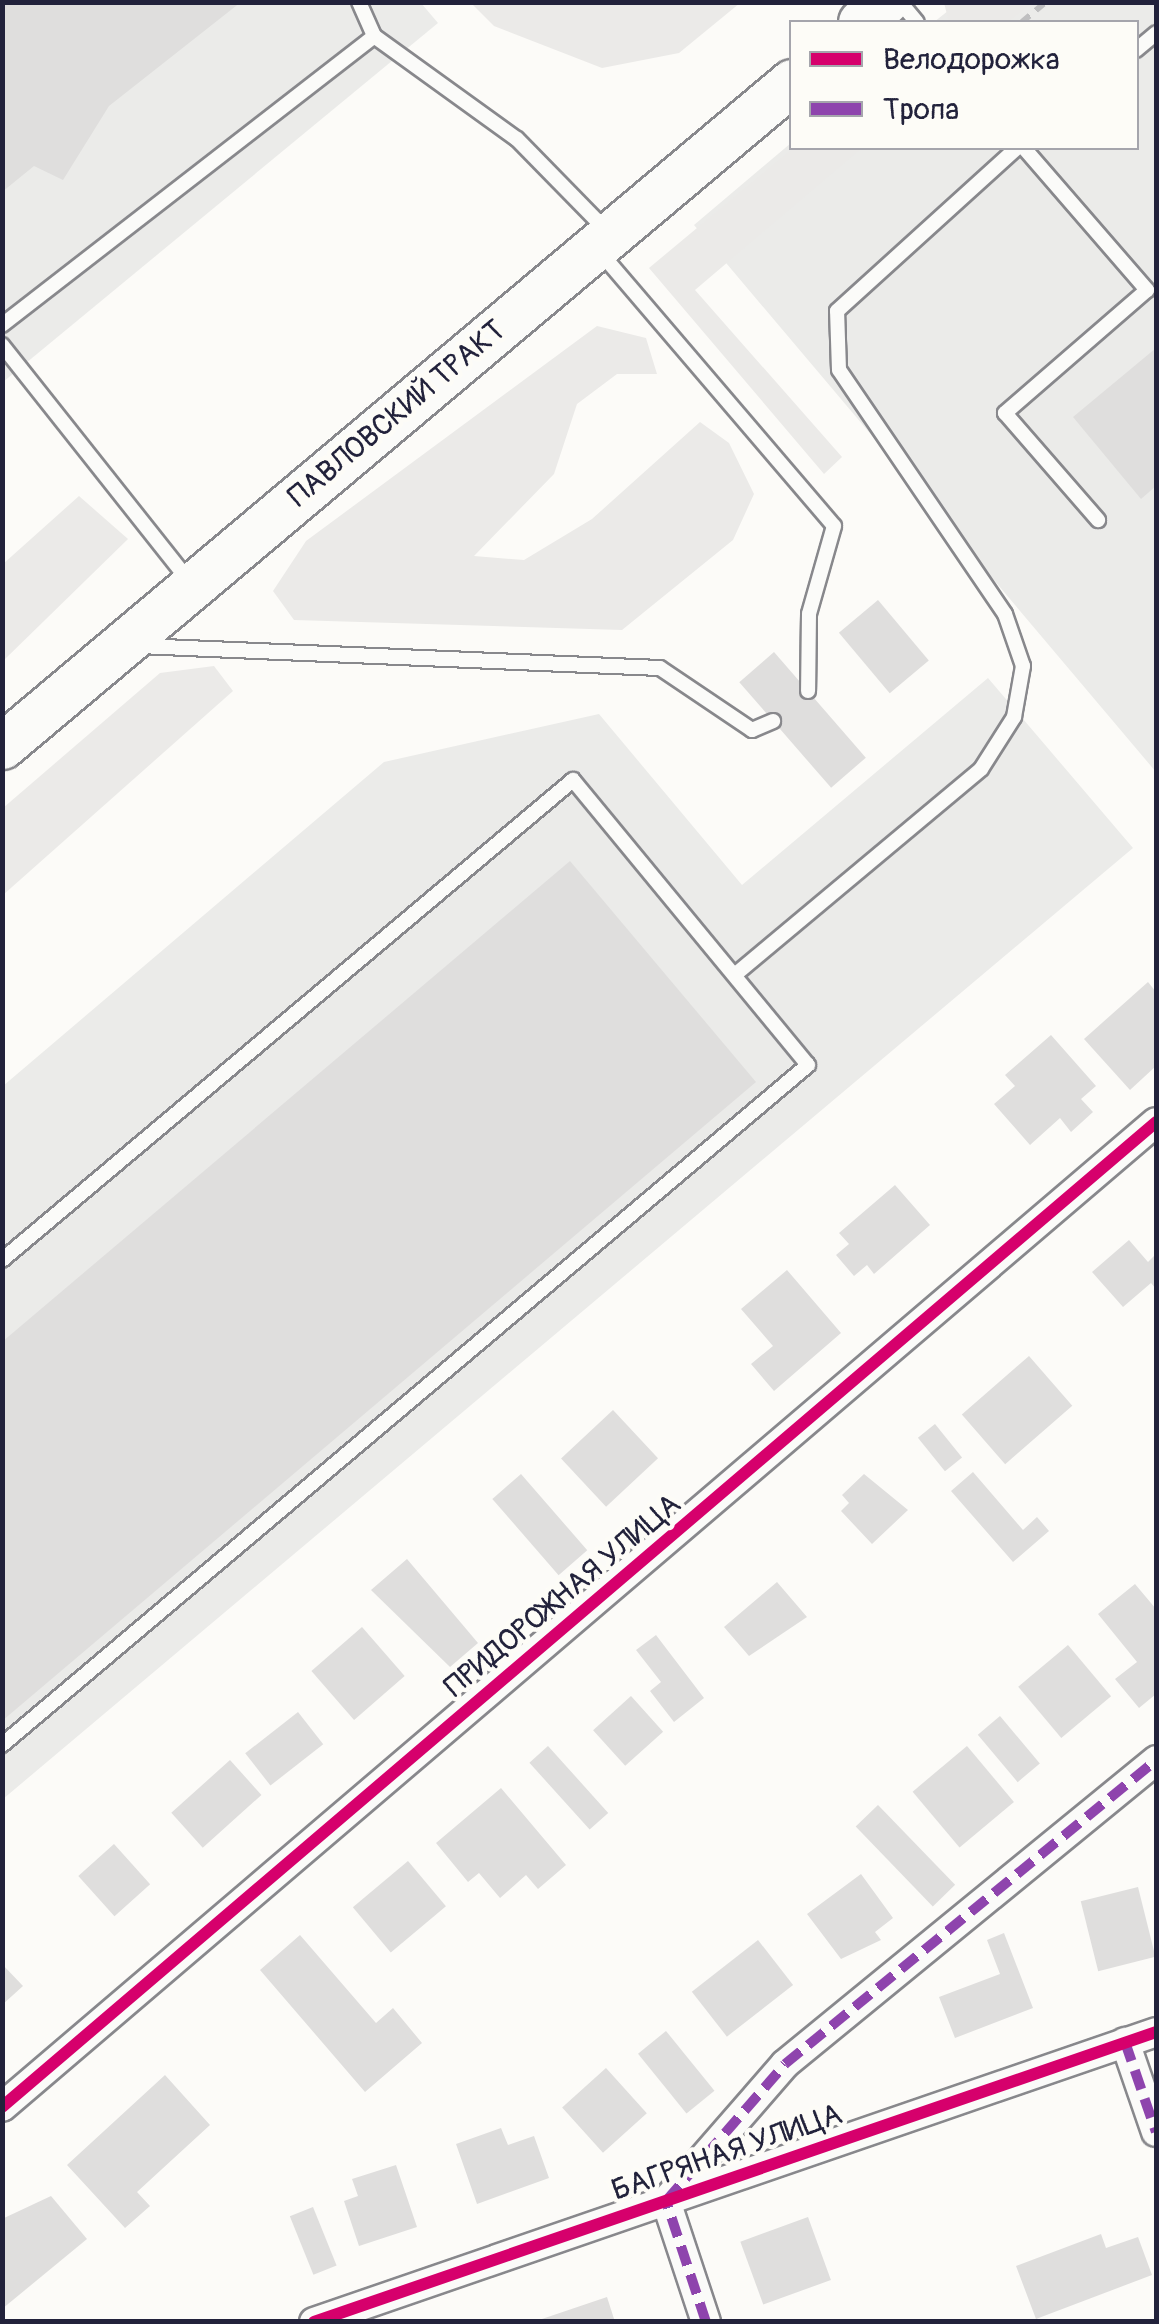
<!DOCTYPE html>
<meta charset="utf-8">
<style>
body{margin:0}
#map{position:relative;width:1159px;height:2324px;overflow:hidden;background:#fcfbf8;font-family:Pangolin,sans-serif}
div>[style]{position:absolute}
.built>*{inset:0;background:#ebebe9}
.green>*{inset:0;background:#ebeae8}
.building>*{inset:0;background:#dfdedd;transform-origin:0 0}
.path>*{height:6px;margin-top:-3px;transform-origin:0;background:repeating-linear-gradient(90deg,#bfbfc0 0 10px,transparent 0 18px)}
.roads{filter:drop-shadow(2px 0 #88888c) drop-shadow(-2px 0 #88888c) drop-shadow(0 2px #88888c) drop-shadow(0 -2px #88888c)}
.lane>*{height:14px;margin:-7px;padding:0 7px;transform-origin:7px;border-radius:7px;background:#fbfbf9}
.street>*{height:28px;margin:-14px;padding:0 14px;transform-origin:14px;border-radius:14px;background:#fbfbf9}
.primary>*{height:45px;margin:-22.5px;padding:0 22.5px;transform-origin:22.5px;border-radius:22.5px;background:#fbfbf9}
.quiet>*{height:10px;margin-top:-5px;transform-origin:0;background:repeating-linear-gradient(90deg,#8e44ad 0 20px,transparent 0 30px)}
.cycleway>*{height:12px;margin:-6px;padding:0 6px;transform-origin:6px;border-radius:6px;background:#d6006c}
span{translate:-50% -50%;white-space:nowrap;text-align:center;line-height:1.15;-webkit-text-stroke:9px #fdfcf7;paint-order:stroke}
.street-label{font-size:30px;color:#22223b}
.frame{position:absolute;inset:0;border:5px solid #22223b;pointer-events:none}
.legend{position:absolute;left:789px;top:20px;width:350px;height:130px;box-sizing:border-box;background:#fdfcf7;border:2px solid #a5a5ac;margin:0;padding:12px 18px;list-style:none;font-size:30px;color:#22223b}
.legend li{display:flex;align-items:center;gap:20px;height:50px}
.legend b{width:50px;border:2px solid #a5a5ac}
</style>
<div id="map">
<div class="built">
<i style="clip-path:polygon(3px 3px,421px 3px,438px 23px,3px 382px)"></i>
<i style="clip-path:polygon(958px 3px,1156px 3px,1156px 772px,694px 225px,791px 143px,1136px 148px,1136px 22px,934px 22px)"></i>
<i style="clip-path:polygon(988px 678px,1133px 848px,3px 1799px,3px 1086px,384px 762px,599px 714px,742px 885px)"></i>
</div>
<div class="green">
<i style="clip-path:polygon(471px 3px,740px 3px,679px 53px,602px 68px,494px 26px)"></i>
<i style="clip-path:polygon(944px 3px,944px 2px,1032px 3px,1008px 22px,949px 22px)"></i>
<i style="clip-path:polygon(793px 148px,862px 148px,695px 290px,842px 457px,824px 474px,649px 268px)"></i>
<i style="clip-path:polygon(597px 326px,646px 338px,657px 374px,617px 374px,577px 404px,554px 474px,474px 556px,524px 560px,592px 519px,700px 422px,729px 443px,754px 494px,733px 540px,622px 630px,294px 620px,273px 591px,306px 541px)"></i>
<i style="clip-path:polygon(79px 496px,128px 539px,3px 661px,3px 564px)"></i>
<i style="clip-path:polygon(214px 666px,233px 691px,3px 895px,3px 808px,160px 673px)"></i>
</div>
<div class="building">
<i style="clip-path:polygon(2px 2px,241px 2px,109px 106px,63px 180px,34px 166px,2px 192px)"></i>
<i style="clip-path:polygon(1156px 348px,1156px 486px,1141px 499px,1073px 417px)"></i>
<i style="left:878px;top:600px;width:79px;height:51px;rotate:50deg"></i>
<i style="left:774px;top:652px;width:140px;height:46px;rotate:49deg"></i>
<i style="clip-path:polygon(570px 861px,756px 1082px,2px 1721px,2px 1342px)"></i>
<i style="clip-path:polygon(1148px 982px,1156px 992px,1156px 1066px,1130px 1090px,1084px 1039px)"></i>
<i style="clip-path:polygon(1051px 1035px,1096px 1086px,1081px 1099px,1093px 1112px,1071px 1132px,1060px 1118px,1030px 1145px,994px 1104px,1015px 1086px,1005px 1075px)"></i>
<i style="clip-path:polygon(895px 1185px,930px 1225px,874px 1274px,867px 1265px,854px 1276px,836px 1255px,849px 1244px,839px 1233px)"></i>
<i style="clip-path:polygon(1129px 1240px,1148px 1262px,1156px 1254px,1156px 1289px,1151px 1283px,1123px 1307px,1092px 1272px)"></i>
<i style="clip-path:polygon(787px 1270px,841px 1333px,774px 1391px,751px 1364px,773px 1346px,741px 1309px)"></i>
<i style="left:1029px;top:1356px;width:66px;height:89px;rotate:49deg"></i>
<i style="left:613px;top:1410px;width:66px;height:71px;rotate:47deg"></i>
<i style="left:935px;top:1424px;width:43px;height:22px;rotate:51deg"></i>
<i style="clip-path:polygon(973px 1472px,1023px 1530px,1037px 1517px,1049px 1531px,1013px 1562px,951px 1491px)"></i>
<i style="left:521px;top:1474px;width:101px;height:38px;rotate:49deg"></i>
<i style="clip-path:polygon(864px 1474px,908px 1510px,872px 1544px,841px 1511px,849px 1503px,842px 1495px)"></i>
<i style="clip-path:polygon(407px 1559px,478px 1643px,450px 1667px,371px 1590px)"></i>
<i style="clip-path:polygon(777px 1582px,807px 1617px,749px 1656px,724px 1627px)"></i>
<i style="clip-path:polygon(1135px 1584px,1156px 1609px,1156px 1694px,1139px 1708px,1115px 1679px,1137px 1662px,1098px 1614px)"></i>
<i style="left:362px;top:1627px;width:65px;height:67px;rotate:49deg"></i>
<i style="clip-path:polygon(656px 1635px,704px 1698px,674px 1722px,650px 1691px,661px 1682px,636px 1650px)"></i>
<i style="left:1068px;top:1645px;width:67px;height:65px;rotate:50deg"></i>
<i style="left:631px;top:1696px;width:48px;height:51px;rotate:48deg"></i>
<i style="left:298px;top:1712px;width:41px;height:67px;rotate:52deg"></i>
<i style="left:1000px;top:1716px;width:62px;height:29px;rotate:50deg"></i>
<i style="left:548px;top:1746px;width:90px;height:25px;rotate:48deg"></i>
<i style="left:967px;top:1746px;width:73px;height:71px;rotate:50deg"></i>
<i style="left:230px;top:1760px;width:47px;height:79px;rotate:48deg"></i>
<i style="clip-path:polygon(501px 1788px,566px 1865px,538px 1889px,526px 1875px,500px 1898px,479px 1873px,468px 1882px,436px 1843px)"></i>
<i style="left:878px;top:1805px;width:111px;height:31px;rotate:46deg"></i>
<i style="left:114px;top:1844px;width:54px;height:48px;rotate:48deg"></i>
<i style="left:408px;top:1861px;width:59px;height:72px;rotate:50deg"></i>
<i style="clip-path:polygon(861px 1874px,893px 1918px,875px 1932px,881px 1940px,841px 1959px,807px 1914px)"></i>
<i style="left:1138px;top:1887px;width:72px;height:59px;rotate:76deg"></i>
<i style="clip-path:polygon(1004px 1933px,1033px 2008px,955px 2038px,939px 1997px,1000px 1974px,987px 1940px)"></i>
<i style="clip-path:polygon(300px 1935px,376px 2023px,393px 2008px,422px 2043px,365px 2092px,260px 1970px)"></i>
<i style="left:758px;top:1940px;width:57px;height:84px;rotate:52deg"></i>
<i style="clip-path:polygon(2px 1964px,23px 1986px,2px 2005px)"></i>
<i style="left:666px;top:2031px;width:77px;height:36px;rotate:51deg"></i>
<i style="left:606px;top:2068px;width:61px;height:59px;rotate:48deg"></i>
<i style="clip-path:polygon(165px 2075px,210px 2125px,137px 2192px,150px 2206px,125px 2228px,67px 2165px)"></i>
<i style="clip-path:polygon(501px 2128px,508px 2145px,534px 2136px,549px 2178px,477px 2204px,456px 2144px)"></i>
<i style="clip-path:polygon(396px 2165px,417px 2227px,359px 2246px,344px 2201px,358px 2196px,352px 2179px)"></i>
<i style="clip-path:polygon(51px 2196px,87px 2239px,2px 2309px,2px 2219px)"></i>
<i style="left:313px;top:2207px;width:63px;height:25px;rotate:68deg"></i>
<i style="left:808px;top:2217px;width:67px;height:72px;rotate:70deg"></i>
<i style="clip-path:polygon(1101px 2234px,1106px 2248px,1138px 2237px,1152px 2275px,1036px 2319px,1016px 2266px)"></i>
<i style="clip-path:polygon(607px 2297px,615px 2322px,536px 2322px,536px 2321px)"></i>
</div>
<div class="path">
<i style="left:1022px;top:22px;width:31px;rotate:-40deg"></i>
</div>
<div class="roads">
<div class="lane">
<i style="left:359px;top:2px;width:37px;rotate:66deg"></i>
<i style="left:374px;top:36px;width:176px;rotate:35.8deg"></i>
<i style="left:517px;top:139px;width:126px;rotate:45.6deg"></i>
<i style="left:900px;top:2px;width:26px;rotate:50deg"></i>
<i style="left:1136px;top:50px;width:26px;rotate:-40deg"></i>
<i style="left:1024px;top:148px;width:188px;rotate:49.1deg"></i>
<i style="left:1147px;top:290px;width:188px;rotate:139.1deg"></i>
<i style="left:1005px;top:413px;width:142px;rotate:49deg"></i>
<i style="left:600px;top:252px;width:360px;rotate:49.5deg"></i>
<i style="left:834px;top:526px;width:91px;rotate:105.9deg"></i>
<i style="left:809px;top:614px;width:77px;rotate:90.7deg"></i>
<i style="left:2px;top:325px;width:471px;rotate:-37.8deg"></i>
<i style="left:2px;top:345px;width:300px;rotate:51.6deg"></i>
<i style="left:139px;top:646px;width:521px;rotate:2.42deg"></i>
<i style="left:660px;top:668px;width:111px;rotate:34deg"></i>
<i style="left:752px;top:730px;width:23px;rotate:-23deg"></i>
<i style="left:736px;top:974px;width:319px;rotate:-39.9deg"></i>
<i style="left:981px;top:769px;width:62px;rotate:-57.6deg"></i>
<i style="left:1014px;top:717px;width:52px;rotate:-80deg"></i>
<i style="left:1023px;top:666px;width:55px;rotate:-109.1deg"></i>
<i style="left:1005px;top:614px;width:295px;rotate:-124.2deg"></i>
<i style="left:839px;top:370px;width:59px;rotate:-91.9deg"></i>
<i style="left:837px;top:311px;width:243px;rotate:-42.2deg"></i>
<i style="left:2px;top:1260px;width:746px;rotate:-40.05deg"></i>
<i style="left:573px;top:780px;width:369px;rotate:50.5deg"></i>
<i style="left:808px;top:1065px;width:1055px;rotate:139.85deg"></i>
</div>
<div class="street">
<i style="left:1125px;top:2042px;width:95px;rotate:71deg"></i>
<i style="left:2px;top:2107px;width:1517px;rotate:-40.48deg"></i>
<i style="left:314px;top:2322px;width:891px;rotate:-19deg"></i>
<i style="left:706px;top:2322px;width:127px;rotate:-108.3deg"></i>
<i style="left:666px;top:2201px;width:181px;rotate:-49deg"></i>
<i style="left:785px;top:2064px;width:480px;rotate:-39.3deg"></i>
</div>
<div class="primary">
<i style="left:861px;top:22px;width:31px;rotate:-40deg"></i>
<i style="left:2px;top:746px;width:1032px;rotate:-40.05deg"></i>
</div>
</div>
<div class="quiet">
<i style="left:1125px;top:2042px;width:95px;rotate:71deg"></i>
<i style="left:706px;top:2322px;width:127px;rotate:-108.3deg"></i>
<i style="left:666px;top:2201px;width:181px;rotate:-49deg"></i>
<i style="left:785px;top:2064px;width:480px;rotate:-39.3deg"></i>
</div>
<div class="cycleway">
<i style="left:2px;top:2107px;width:1517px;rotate:-40.48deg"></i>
<i style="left:314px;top:2322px;width:891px;rotate:-19deg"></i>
</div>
<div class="street-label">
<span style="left:397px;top:414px;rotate:-40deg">ПАВЛОВСКИЙ ТРАКТ</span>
<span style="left:563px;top:1596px;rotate:-40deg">ПРИДОРОЖНАЯ УЛИЦА</span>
<span style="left:727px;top:2153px;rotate:-19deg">БАГРЯНАЯ УЛИЦА</span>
</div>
<div class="frame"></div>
<ul class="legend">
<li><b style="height:12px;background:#d6006c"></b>Велодорожка</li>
<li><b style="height:12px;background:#8e44ad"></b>Тропа</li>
</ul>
</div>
